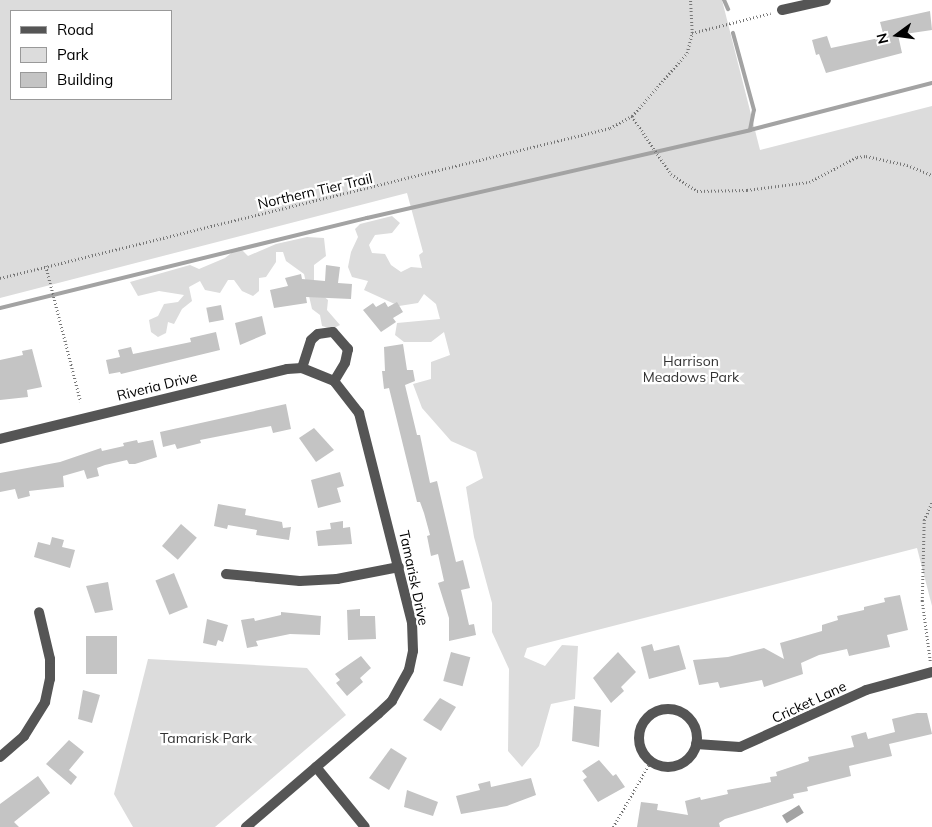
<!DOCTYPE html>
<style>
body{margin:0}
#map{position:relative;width:932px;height:827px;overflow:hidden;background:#fff;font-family:Mulish,sans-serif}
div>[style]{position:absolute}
.green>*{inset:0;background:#dcdcdc}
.water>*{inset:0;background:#a3a3a3;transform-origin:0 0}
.stream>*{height:4px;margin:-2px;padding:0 2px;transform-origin:2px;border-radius:2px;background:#a3a3a3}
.building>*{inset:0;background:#c4c4c4;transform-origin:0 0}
.path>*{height:2.5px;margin-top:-1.25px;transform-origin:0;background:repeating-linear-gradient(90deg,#777 0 1px,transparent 0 3.5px)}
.minor>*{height:10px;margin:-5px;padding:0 5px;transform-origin:5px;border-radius:5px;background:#555}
.minor>.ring{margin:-5px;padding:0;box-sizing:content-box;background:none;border:10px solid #555;border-radius:50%}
span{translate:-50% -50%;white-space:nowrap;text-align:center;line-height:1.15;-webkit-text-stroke:4.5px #fff;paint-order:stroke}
.street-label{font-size:14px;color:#000}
.park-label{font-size:14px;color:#333}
.legend{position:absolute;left:10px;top:10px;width:162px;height:90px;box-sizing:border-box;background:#fff;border:1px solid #999;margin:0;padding:6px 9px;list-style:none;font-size:15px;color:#000}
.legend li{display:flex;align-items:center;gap:10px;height:25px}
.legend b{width:25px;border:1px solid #999}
.north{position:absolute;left:872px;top:10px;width:50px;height:50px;-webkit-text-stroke:4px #fff;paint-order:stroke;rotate:256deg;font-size:14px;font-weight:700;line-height:20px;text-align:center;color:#000}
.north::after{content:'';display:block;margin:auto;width:18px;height:22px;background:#000;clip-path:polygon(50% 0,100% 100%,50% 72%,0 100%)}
</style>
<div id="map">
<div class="green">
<i style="clip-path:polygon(evenodd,0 0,722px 0,760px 150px,932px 106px,932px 606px,917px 548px,527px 648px,524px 657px,545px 666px,562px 645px,578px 646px,575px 699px,551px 704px,539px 746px,522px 767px,508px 751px,509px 669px,492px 632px,492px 603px,474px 537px,466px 487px,483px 478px,476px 452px,451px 441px,422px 408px,413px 384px,431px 379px,431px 362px,450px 355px,444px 332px,431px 342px,404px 342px,395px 335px,397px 323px,440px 319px,436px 304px,424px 294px,418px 303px,399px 306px,364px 290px,368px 281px,352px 277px,348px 267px,351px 252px,358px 237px,355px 229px,360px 224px,392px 216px,400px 223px,392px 233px,375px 235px,369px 245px,372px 253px,385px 254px,391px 265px,401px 272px,411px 267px,422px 268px,419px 255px,423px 252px,407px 193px,0 298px,0 0,11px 11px,171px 11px,171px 99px,11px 99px,11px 11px)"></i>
<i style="clip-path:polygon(307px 237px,324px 238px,326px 256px,314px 265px,314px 288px,328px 300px,327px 310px,340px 325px,332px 329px,322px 326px,320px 315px,312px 309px,304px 274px,286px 261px,283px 252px,276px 252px,276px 262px,266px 277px,259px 278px,259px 291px,253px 296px,242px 291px,234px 280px,228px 280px,220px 293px,205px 290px,200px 281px,189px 287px,192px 301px,182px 309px,174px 324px,168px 322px,166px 333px,158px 337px,151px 332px,149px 320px,158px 316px,164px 304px,178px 302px,184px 295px,159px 291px,138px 296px,130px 282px,190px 265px,199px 269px,225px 258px,239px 247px,248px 256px,276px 244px)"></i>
<i style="clip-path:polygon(148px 659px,307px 668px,346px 715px,215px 827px,133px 827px,114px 794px)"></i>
</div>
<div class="water">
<i style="left:799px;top:805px;width:9px;height:20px;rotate:58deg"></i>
</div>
<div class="stream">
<i style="left:724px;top:0;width:10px;rotate:66deg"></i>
<i style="left:750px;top:130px;width:188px;rotate:-14.5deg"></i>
<i style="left:0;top:308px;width:378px;rotate:-13.8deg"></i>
<i style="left:367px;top:218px;width:393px;rotate:-12.9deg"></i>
<i style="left:750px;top:130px;width:20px;rotate:-79deg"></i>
<i style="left:754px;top:110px;width:80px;rotate:-105.3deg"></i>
</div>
<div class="building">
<i style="clip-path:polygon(930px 11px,932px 30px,898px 35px,902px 53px,826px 73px,819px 54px,816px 55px,812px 40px,827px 36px,831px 48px,884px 37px,880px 22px)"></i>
<i style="clip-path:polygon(326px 265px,340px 267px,338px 283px,352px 284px,351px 299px,306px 297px,307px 303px,274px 308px,270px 290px,288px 286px,285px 278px,301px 274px,302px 279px,325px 281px)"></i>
<i style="clip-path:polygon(385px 302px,388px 307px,397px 302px,403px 312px,393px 318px,396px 322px,381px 332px,363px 310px,373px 303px,376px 307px)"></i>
<i style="left:221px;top:305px;width:15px;height:15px;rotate:79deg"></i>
<i style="clip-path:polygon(262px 316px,266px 334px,240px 345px,235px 323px)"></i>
<i style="clip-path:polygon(216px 332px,220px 350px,121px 374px,120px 372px,109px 374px,106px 360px,120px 357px,118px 350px,131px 347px,133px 354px,138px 353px,191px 342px,190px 338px)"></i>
<i style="clip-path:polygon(403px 344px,407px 370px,413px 370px,415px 381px,405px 385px,417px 435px,420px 435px,430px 483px,437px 481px,456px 562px,463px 560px,470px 588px,461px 590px,469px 625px,474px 624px,476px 635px,449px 641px,449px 618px,438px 583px,444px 581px,438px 554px,431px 556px,427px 536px,430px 535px,424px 513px,420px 502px,417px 502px,389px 388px,384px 389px,382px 371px,385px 371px,384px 347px)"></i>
<i style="clip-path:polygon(32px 349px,42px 387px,27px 390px,28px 397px,0 400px,0 360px,23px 355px,22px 351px)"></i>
<i style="clip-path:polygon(286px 404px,291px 429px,273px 433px,271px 426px,200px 440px,201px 443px,177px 449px,175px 444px,163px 447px,160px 432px)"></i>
<i style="clip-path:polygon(314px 428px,334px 450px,316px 462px,299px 438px)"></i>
<i style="clip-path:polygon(137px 440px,138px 443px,153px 440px,157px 457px,135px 464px,129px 464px,127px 460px,105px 465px,97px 468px,99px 476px,87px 479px,84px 470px,63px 476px,64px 487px,29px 491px,30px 496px,18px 499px,15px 489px,0 492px,0 473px,60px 462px,101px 448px,102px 451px,124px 446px,123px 443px)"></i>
<i style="clip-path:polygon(340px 472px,344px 486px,337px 488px,341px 502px,318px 508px,311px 480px)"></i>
<i style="clip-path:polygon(218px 504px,246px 509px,245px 515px,282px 522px,283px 528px,291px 527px,289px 540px,256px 535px,257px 530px,228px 525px,227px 529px,214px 526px)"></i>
<i style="clip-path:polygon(343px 521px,343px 528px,350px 527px,352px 544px,318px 546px,316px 531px,331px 529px,330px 523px)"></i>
<i style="left:181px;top:524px;width:21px;height:29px;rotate:41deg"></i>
<i style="clip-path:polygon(52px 537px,64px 540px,62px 547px,75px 550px,70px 568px,34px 557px,38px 542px,50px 545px)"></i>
<i style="left:174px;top:573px;width:37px;height:20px;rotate:68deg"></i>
<i style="clip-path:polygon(108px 582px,113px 610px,95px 613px,86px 586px)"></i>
<i style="clip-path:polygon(900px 595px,908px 630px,887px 635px,890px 647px,849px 656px,847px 649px,819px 655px,801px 663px,803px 674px,764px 687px,762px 680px,720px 688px,718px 682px,699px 685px,693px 660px,728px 657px,764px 648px,784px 659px,780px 643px,822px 631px,822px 625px,838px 620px,837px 616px,864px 610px,864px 607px,885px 602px,884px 598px)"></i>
<i style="clip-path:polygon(360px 609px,360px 616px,375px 616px,376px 639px,348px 640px,347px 610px)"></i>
<i style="clip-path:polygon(281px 612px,321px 616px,320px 635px,290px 634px,256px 641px,258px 646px,247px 648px,241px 620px,254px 618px,255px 621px,281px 615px)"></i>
<i style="clip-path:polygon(207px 619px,228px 625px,223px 642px,218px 640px,216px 646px,203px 643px)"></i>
<i style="left:86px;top:636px;width:31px;height:38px"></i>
<i style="clip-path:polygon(652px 644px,654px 651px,679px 645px,686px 669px,649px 679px,641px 647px)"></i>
<i style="left:451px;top:652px;width:20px;height:30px;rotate:15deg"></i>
<i style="clip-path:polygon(618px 652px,636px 672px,621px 687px,624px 691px,611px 703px,593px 678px)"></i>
<i style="clip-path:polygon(361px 656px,371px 668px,360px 678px,363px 682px,347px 696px,336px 683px,340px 680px,335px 674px)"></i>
<i style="clip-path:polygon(83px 690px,100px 695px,92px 723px,78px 719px)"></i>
<i style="clip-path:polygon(440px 698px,456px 707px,441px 731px,423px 720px)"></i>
<i style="clip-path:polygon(574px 706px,601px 710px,599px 747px,572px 741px)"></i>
<i style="clip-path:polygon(917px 713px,927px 713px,932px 734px,889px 744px,892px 756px,849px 766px,851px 776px,807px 787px,808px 791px,793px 794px,794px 798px,725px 819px,719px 823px,720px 827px,637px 827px,641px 802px,658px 804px,657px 810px,688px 815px,685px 801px,700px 797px,701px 800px,728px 794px,727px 790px,771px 782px,770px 777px,777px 776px,776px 772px,809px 761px,808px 757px,854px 747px,851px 736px,866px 732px,868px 739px,895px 732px,892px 719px)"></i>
<i style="clip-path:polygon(69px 740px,84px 752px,69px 770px,77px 777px,71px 785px,46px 764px)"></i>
<i style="clip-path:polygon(391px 748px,407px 758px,389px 790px,369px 778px)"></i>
<i style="clip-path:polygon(599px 760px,613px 776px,616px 774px,625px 787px,598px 802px,583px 780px,587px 777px,582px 771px)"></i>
<i style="clip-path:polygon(38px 776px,50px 793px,14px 822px,19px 827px,0 827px,0 804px)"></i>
<i style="clip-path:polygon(531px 778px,536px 795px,507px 806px,461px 814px,456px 796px,480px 790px,478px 784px,490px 781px,491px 787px)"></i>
<i style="clip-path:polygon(407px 790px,438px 802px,433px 816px,404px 807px)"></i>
</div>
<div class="path">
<i style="left:692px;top:33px;width:81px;rotate:-14.2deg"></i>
<i style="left:632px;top:116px;width:70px;rotate:56.1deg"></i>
<i style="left:671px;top:174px;width:31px;rotate:33deg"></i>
<i style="left:697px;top:191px;width:50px;rotate:-1.1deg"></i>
<i style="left:747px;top:190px;width:63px;rotate:-7.4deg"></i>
<i style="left:809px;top:182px;width:54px;rotate:-27.5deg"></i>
<i style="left:857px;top:157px;width:9px;rotate:-6deg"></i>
<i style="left:866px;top:156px;width:42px;rotate:12.4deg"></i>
<i style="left:907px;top:165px;width:27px;rotate:22deg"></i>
<i style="left:46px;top:266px;width:140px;rotate:75.6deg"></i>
<i style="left:0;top:278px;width:628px;rotate:-13.82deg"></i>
<i style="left:610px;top:128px;width:25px;rotate:-29deg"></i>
<i style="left:632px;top:116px;width:84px;rotate:-48.9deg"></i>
<i style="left:687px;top:53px;width:21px;rotate:-76deg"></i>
<i style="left:692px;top:33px;width:33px;rotate:-93deg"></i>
<i style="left:930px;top:661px;width:61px;rotate:-97.6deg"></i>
<i style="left:922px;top:601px;width:81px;rotate:-88.6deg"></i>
<i style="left:924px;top:520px;width:20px;rotate:-66deg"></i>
<i style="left:613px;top:827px;width:76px;rotate:-60.1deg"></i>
</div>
<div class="minor">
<i style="left:782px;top:10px;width:45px;rotate:-12.8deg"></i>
<i style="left:302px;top:368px;width:29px;rotate:-72deg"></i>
<i style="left:311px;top:340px;width:9px;rotate:-41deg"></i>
<i style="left:318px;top:334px;width:15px;rotate:-8deg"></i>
<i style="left:333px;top:332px;width:23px;rotate:49deg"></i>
<i style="left:348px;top:349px;width:14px;rotate:102deg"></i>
<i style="left:345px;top:363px;width:21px;rotate:121deg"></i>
<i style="left:0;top:439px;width:295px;rotate:-13.7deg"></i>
<i style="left:287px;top:369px;width:15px;rotate:-4deg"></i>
<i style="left:302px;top:368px;width:35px;rotate:22deg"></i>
<i style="left:334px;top:381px;width:41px;rotate:52deg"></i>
<i style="left:359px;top:413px;width:216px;rotate:75.8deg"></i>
<i style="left:412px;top:622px;width:29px;rotate:88deg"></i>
<i style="left:413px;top:651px;width:19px;rotate:102deg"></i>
<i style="left:409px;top:670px;width:35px;rotate:119deg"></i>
<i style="left:392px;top:701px;width:19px;rotate:137deg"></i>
<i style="left:378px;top:714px;width:174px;rotate:139.4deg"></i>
<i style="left:226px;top:574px;width:74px;rotate:5.4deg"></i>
<i style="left:300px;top:581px;width:37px;rotate:-3deg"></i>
<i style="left:337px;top:579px;width:63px;rotate:-11deg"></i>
<i class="ring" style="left:639px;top:709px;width:48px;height:48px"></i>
<i style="left:696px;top:744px;width:44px;rotate:3.9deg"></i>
<i style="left:740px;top:747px;width:138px;rotate:-24.3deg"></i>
<i style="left:866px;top:690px;width:68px;rotate:-15.3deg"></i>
<i style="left:0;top:757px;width:32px;rotate:-41deg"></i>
<i style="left:24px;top:736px;width:40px;rotate:-58deg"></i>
<i style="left:45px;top:702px;width:24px;rotate:-78deg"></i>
<i style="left:50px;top:679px;width:20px;rotate:-90deg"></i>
<i style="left:50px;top:659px;width:48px;rotate:-103.2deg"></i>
<i style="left:316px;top:767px;width:77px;rotate:50.8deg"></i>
</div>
<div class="street-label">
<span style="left:315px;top:191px;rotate:-13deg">Northern Tier Trail</span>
<span style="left:157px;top:386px;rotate:-14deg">Riveria Drive</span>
<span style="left:414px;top:578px;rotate:78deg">Tamarisk Drive</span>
<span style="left:809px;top:702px;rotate:-25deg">Cricket Lane</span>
</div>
<div class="park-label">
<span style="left:691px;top:369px">Harrison<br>Meadows Park</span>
<span style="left:206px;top:738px">Tamarisk Park</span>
</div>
<ul class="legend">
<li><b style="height:6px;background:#555"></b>Road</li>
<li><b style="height:14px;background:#dcdcdc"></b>Park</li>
<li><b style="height:14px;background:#c4c4c4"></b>Building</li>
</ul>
<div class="north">N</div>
</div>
